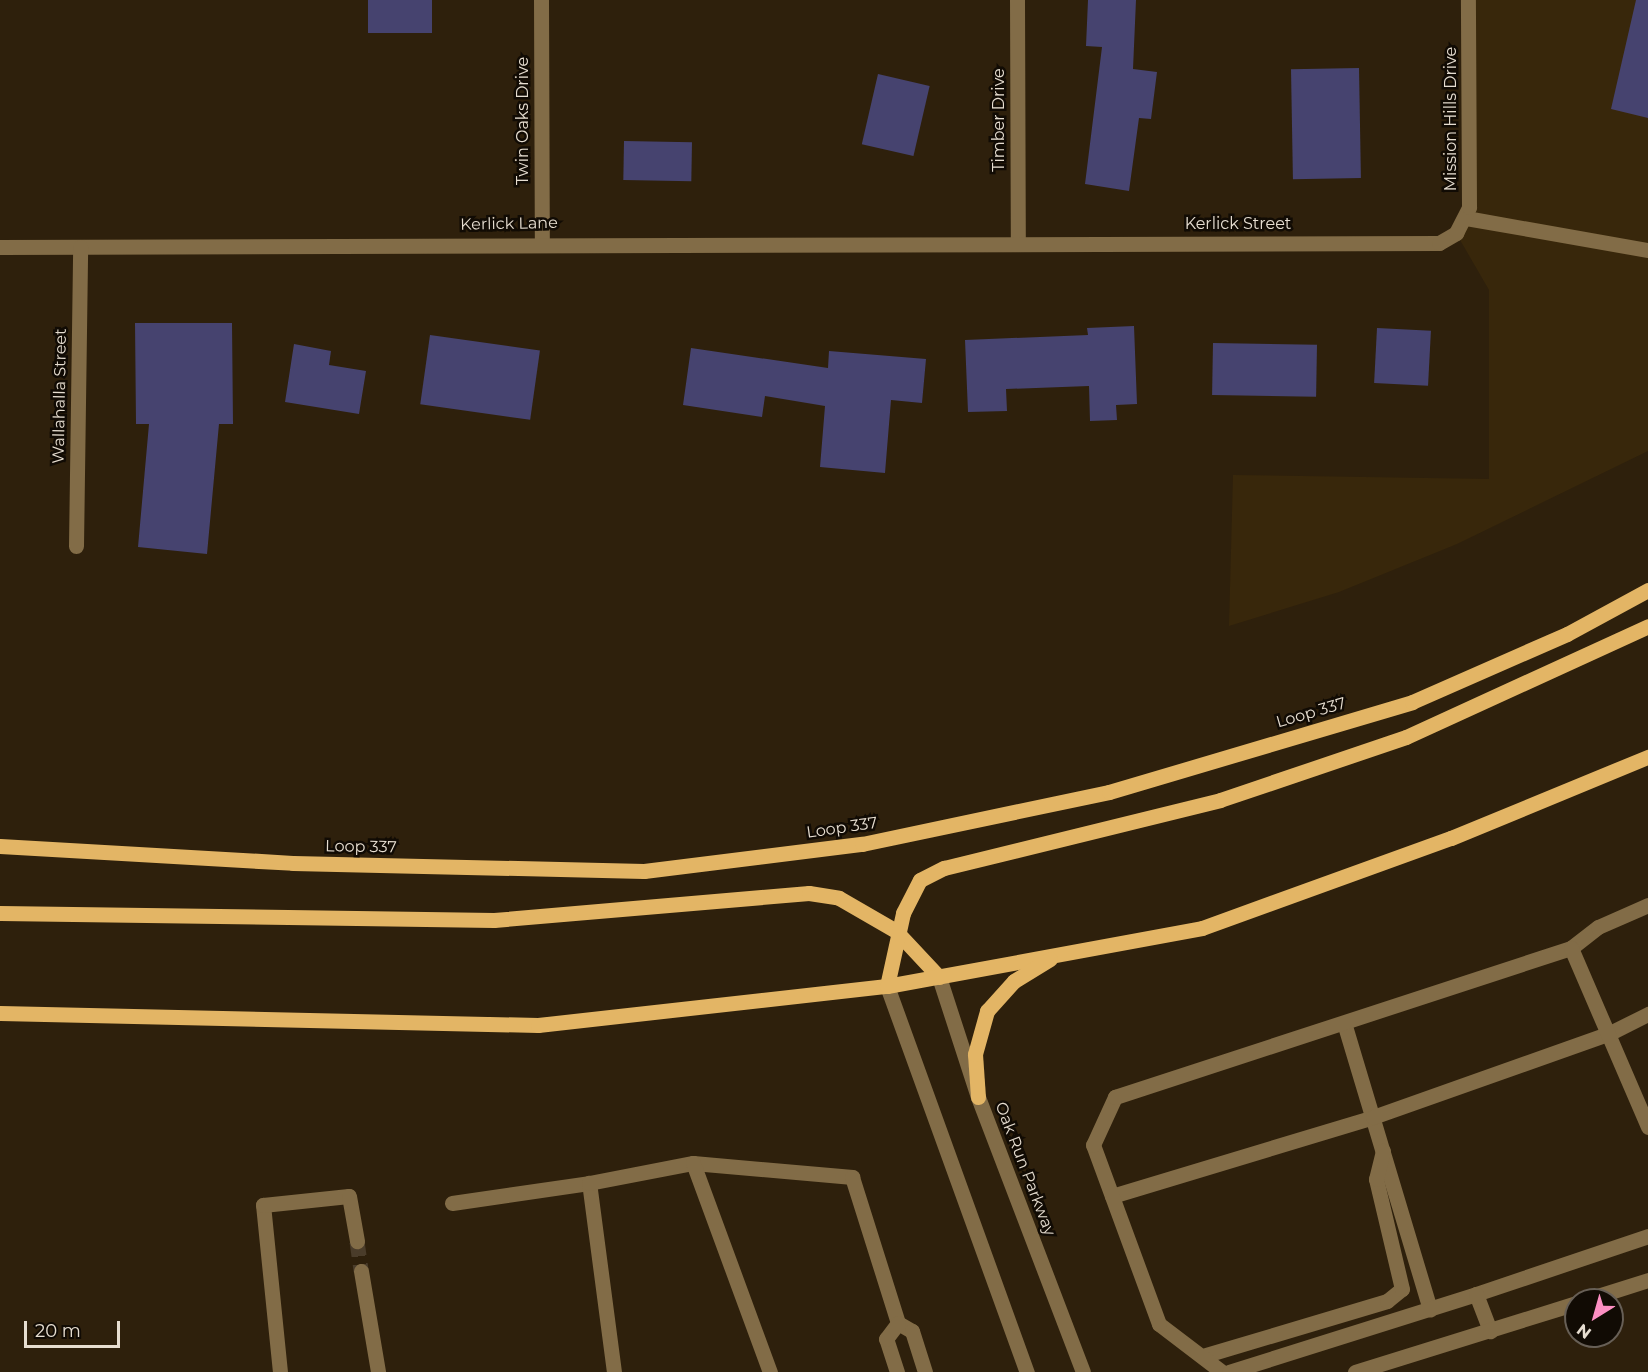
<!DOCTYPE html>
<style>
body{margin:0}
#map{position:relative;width:1648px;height:1372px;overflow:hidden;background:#2e200c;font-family:Montserrat,sans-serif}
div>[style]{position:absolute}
.built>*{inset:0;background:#38270b}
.building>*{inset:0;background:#46436f;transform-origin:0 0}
.minor-tunnel>*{height:15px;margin-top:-7.5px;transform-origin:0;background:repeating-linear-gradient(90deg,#4a3c2a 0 15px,transparent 0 23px)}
.minor>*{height:15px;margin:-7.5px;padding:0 7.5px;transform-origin:7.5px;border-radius:7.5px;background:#826c47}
.major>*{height:15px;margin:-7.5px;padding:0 7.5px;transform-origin:7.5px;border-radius:7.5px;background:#e3b565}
span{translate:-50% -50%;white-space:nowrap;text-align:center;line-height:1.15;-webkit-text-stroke:5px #110b04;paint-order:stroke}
.street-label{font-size:16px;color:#e7ded1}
.north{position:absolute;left:1564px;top:1288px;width:60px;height:60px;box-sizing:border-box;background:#110b04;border:2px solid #675f56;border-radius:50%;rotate:217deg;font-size:16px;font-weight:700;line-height:24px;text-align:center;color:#e7ded1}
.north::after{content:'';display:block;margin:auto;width:21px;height:27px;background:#fc8fc2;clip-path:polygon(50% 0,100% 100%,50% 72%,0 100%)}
.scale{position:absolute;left:24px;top:1321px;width:96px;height:27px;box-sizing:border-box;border:3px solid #e7ded1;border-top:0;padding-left:8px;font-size:18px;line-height:21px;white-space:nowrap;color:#e7ded1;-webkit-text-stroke:4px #110b04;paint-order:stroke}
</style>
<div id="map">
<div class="built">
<i style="clip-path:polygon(1468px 0,1648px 0,1648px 451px,1457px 544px,1339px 592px,1229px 626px,1233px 475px,1489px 479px,1489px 290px,1456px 233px,1463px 225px)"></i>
</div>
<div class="building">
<i style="left:368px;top:0;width:64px;height:33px"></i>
<i style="clip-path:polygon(1088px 0,1136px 0,1133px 69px,1157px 72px,1151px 119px,1139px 118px,1129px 191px,1085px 184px,1102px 47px,1086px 46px)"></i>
<i style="clip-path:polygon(1636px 0,1648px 0,1648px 118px,1611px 109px)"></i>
<i style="left:1359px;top:68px;width:110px;height:68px;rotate:89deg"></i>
<i style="left:878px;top:74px;width:53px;height:72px;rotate:13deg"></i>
<i style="left:624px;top:141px;width:68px;height:39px;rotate:1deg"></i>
<i style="clip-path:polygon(135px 323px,232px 323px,233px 424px,219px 424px,207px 554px,138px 547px,149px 424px,136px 424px)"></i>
<i style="clip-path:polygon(1134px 326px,1137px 404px,1116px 405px,1117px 420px,1090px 421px,1089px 386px,1006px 389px,1007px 411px,968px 412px,965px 340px,1088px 335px,1087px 328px)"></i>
<i style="left:1377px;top:328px;width:54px;height:55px;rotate:3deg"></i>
<i style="left:430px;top:335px;width:111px;height:70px;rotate:8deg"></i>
<i style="left:1213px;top:343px;width:104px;height:52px;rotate:1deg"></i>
<i style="clip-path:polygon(294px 344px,331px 351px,329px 365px,366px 371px,359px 414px,285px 402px)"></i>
<i style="clip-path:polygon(691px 348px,828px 368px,829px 351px,926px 359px,922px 403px,891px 400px,885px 473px,820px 467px,825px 406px,765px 396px,762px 417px,683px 405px)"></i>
</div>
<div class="minor-tunnel">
<i style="left:357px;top:1241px;width:30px;rotate:82deg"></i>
</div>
<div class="minor">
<i style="left:541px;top:0;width:242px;rotate:89.8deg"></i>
<i style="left:1017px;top:0;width:240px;rotate:89.8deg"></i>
<i style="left:1466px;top:218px;width:185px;rotate:10deg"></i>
<i style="left:0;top:247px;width:1439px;rotate:-0.16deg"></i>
<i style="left:1439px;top:243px;width:20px;rotate:-30deg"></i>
<i style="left:1456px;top:233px;width:29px;rotate:-63deg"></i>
<i style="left:1469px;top:207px;width:207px;rotate:-90.3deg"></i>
<i style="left:76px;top:546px;width:299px;rotate:-89.2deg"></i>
<i style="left:1571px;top:948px;width:34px;rotate:-38deg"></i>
<i style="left:1598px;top:927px;width:55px;rotate:-23.7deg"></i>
<i style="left:939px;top:977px;width:126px;rotate:72deg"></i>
<i style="left:978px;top:1097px;width:294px;rotate:69.1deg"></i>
<i style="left:887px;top:986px;width:411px;rotate:70.1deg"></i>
<i style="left:1345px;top:1026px;width:296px;rotate:73.3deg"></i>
<i style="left:693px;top:1163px;width:160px;rotate:5deg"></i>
<i style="left:852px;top:1177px;width:153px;rotate:72.5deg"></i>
<i style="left:898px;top:1323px;width:16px;rotate:30deg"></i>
<i style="left:912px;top:1331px;width:43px;rotate:72.4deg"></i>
<i style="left:1112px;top:1196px;width:273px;rotate:-16.8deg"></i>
<i style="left:1373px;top:1117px;width:249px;rotate:-19.5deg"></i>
<i style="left:1608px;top:1034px;width:45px;rotate:-26.6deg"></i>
<i style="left:452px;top:1203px;width:138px;rotate:-8.3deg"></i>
<i style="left:361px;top:1271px;width:102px;rotate:80.4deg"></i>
<i style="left:1476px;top:1294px;width:182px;rotate:-18.6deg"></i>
<i style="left:1585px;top:1300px;width:66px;rotate:-17.6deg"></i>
<i style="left:1206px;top:1355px;width:189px;rotate:-16.6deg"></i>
<i style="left:1387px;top:1301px;width:19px;rotate:-39deg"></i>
<i style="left:1402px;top:1289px;width:113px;rotate:-103.3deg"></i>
<i style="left:1376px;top:1179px;width:29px;rotate:-76deg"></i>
<i style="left:280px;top:1372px;width:168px;rotate:-95.8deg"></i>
<i style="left:263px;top:1205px;width:86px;rotate:-6deg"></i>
<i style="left:349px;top:1196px;width:46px;rotate:79.9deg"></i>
<i style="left:614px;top:1372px;width:191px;rotate:-97.5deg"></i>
<i style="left:589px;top:1183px;width:106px;rotate:-10.9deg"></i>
<i style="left:693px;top:1163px;width:223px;rotate:69.8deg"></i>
<i style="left:897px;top:1372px;width:35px;rotate:-108deg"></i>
<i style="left:886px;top:1339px;width:20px;rotate:-53deg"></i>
<i style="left:1222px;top:1372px;width:79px;rotate:-142.7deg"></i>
<i style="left:1159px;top:1324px;width:191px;rotate:-110.2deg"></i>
<i style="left:1093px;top:1145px;width:53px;rotate:-65.4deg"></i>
<i style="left:1115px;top:1097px;width:480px;rotate:-18.1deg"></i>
<i style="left:1571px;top:948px;width:195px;rotate:66.7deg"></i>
<i style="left:1229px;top:1372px;width:259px;rotate:-17.5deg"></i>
<i style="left:1476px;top:1294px;width:40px;rotate:69deg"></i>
<i style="left:1355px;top:1372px;width:232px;rotate:-17.3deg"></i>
</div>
<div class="major">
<i style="left:0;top:846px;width:293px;rotate:3.3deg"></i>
<i style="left:293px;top:863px;width:351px;rotate:1.3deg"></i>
<i style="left:644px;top:871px;width:220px;rotate:-7.1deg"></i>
<i style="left:862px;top:844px;width:252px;rotate:-11.9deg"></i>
<i style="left:1109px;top:792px;width:316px;rotate:-16.5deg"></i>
<i style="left:1412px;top:702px;width:169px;rotate:-23.7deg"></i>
<i style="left:1567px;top:634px;width:92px;rotate:-28.5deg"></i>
<i style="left:0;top:913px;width:494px;rotate:0.8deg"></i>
<i style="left:494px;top:920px;width:316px;rotate:-4.9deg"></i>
<i style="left:809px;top:893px;width:30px;rotate:9deg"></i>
<i style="left:839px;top:898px;width:66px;rotate:30.1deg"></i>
<i style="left:896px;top:931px;width:63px;rotate:46.9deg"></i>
<i style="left:887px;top:986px;width:75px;rotate:-77.6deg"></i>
<i style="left:903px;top:913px;width:37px;rotate:-63deg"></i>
<i style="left:920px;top:880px;width:27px;rotate:-27deg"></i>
<i style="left:944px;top:868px;width:284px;rotate:-13.8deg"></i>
<i style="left:1220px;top:800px;width:196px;rotate:-18.7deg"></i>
<i style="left:1406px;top:737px;width:266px;rotate:-24.6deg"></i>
<i style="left:0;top:1013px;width:538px;rotate:1.28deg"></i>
<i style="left:538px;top:1025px;width:351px;rotate:-6.4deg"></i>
<i style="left:887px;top:986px;width:320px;rotate:-10.4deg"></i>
<i style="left:1202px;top:928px;width:265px;rotate:-19.9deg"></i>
<i style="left:1451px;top:838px;width:213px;rotate:-22.4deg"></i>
<i style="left:978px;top:1097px;width:43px;rotate:-94deg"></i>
<i style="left:975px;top:1054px;width:45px;rotate:-74.4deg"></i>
<i style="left:987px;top:1011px;width:40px;rotate:-48deg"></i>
<i style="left:1014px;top:981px;width:42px;rotate:-31.4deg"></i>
</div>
<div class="street-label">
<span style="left:1451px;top:119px;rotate:-90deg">Mission Hills Drive</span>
<span style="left:999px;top:120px;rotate:-90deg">Timber Drive</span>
<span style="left:523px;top:121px;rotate:-90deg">Twin Oaks Drive</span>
<span style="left:509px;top:224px;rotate:-1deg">Kerlick Lane</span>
<span style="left:1238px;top:224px">Kerlick Street</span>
<span style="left:60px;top:396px;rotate:-89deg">Wallahalla Street</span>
<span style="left:1311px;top:713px;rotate:-16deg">Loop 337</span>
<span style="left:842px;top:828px;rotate:-8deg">Loop 337</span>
<span style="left:361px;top:847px;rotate:1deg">Loop 337</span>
<span style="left:1025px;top:1169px;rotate:69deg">Oak Run Parkway</span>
</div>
<div class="north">N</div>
<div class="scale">20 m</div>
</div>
